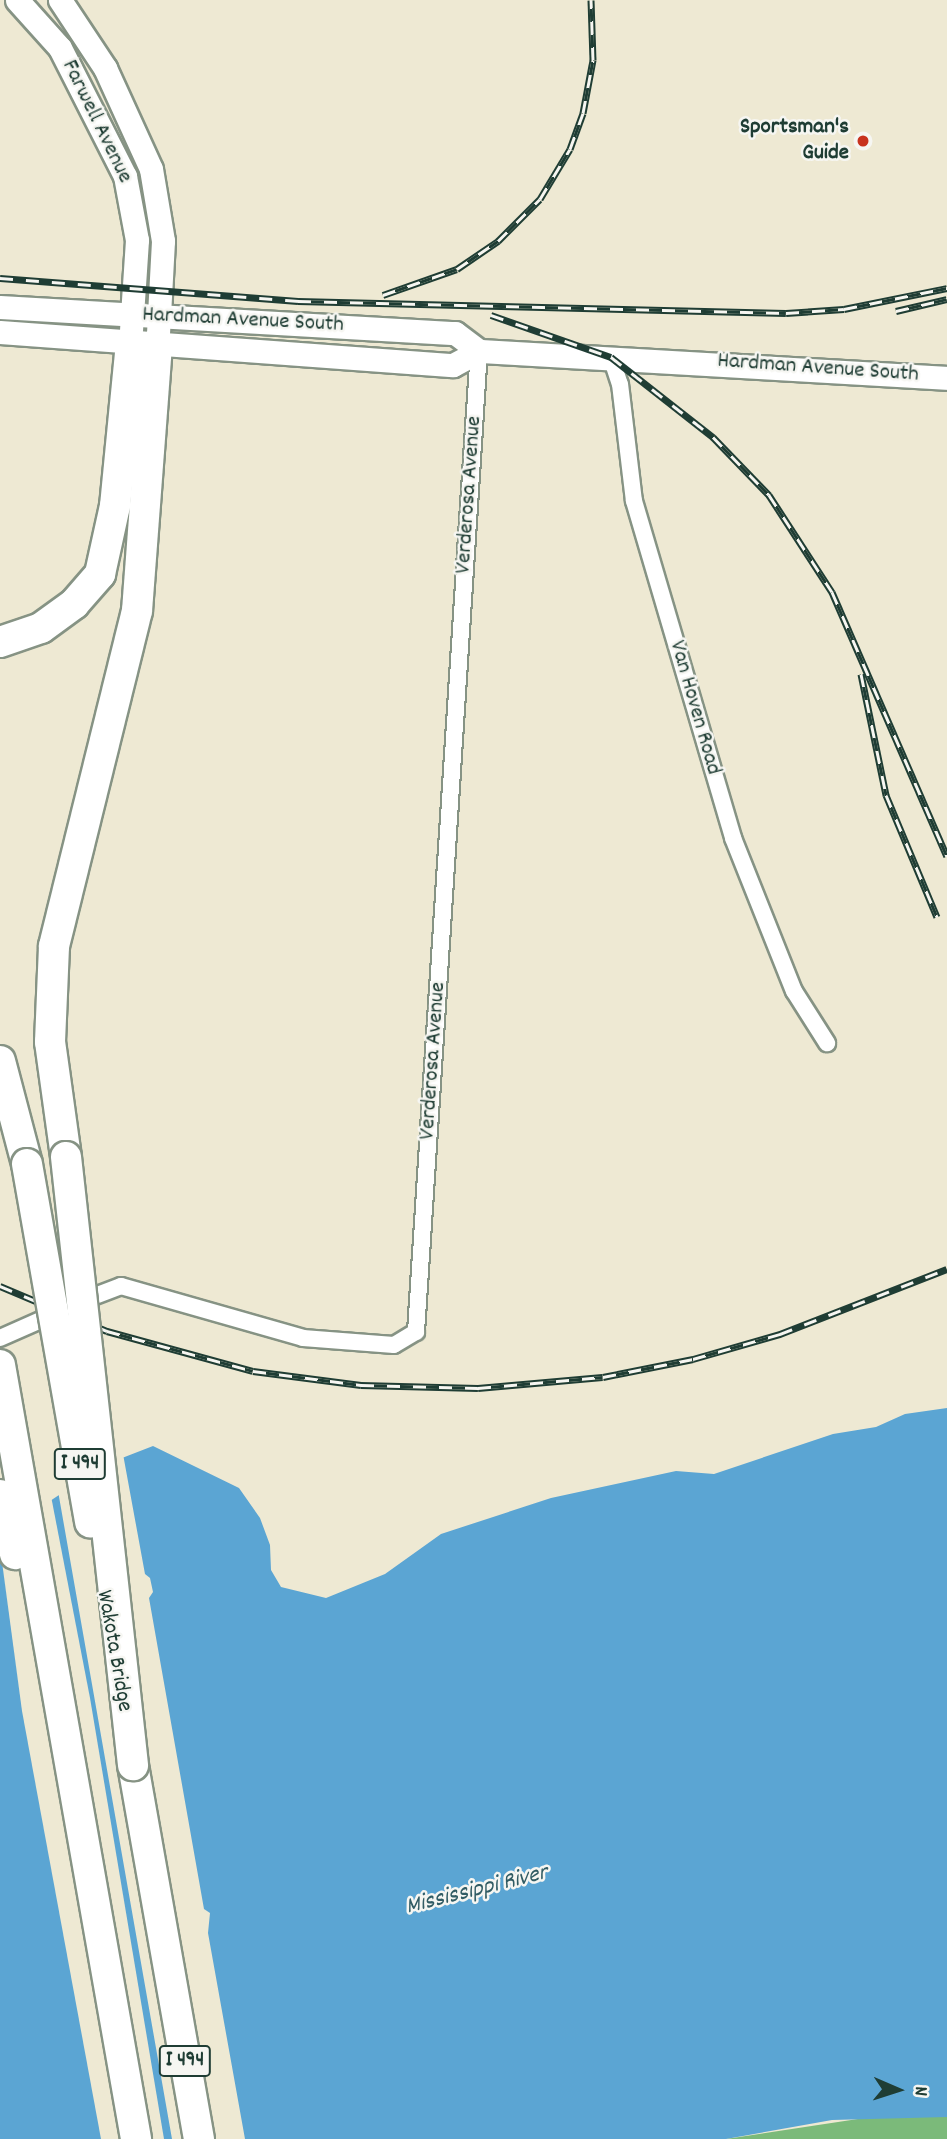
<!DOCTYPE html>
<style>
body{margin:0}
#map{position:relative;width:947px;height:2139px;overflow:hidden;background:#eee9d3;font-family:Dekko,sans-serif}
div>[style]{position:absolute}
.forest>*{inset:0;background:#7bba7a}
.water>*{inset:0;background:#5ba5d3}
.pier>*{inset:0;background:#eee9d3}
.roads{filter:drop-shadow(2px 0 #869384) drop-shadow(-2px 0 #869384) drop-shadow(0 2px #869384) drop-shadow(0 -2px #869384)}
.street>*{height:16px;margin:-8px;padding:0 8px;transform-origin:8px;border-radius:8px;background:#fff}
.secondary>*{height:23px;margin:-11.5px;padding:0 11.5px;transform-origin:11.5px;border-radius:11.5px;background:#fff}
.highway>*{height:30px;margin:-15px;padding:0 15px;transform-origin:15px;border-radius:15px;background:#fff}
.rail>*{height:7px;margin-top:-3.5px;transform-origin:0;background:repeating-linear-gradient(90deg,#f6f6f2 0 13px,#1f3d34 0 26px);box-sizing:border-box;border-block:2px solid #1f3d34}
.bridges{filter:drop-shadow(2px 0 #869384) drop-shadow(-2px 0 #869384) drop-shadow(0 2px #869384) drop-shadow(0 -2px #869384)}
.highway-bridge>*{height:30px;margin:-15px;padding:0 15px;transform-origin:15px;border-radius:15px;background:#fff}
.dots>*{width:19px;height:19px;translate:-50% -50%;box-sizing:border-box;border:4px solid #f6f6f2;border-radius:50%}
span{translate:-50% -50%;white-space:nowrap;text-align:center;line-height:1.15;-webkit-text-stroke:5px #f6f6f2;paint-order:stroke}
.shield-label span{padding:2px 5px;background:#f6f6f2;border:2px solid;border-radius:5px;-webkit-text-stroke-width:0}
.shield-label{font-size:21px;color:#1f3d34;font-weight:700}
.street-label{font-size:23px;color:#1f3d34}
.poi-label{font-size:23px;color:#1f3d34;font-weight:700}
.right{translate:-100% -50%;text-align:right}
.water-label{font-size:24px;color:#315c64;font-style:italic}
.north{position:absolute;left:863px;top:2055px;width:70px;height:70px;-webkit-text-stroke:5px #f6f6f2;paint-order:stroke;rotate:93deg;font-size:19px;font-weight:700;line-height:28px;text-align:center;color:#1f3d34}
.north::after{content:'';display:block;margin:auto;width:24px;height:32px;background:#1f3d34;clip-path:polygon(50% 0,100% 100%,50% 72%,0 100%)}
</style>
<div id="map">
<div class="forest">
<i style="clip-path:polygon(871px 2117px,947px 2117px,947px 2139px,726px 2139px)"></i>
</div>
<div class="water">
<i style="clip-path:polygon(947px 1408px,947px 2117px,832px 2120px,726px 2139px,0 2139px,0 1553px,41px 1507px,104px 1465px,153px 1446px,239px 1488px,260px 1518px,270px 1545px,271px 1570px,281px 1587px,326px 1598px,385px 1574px,441px 1534px,551px 1498px,676px 1471px,714px 1474px,833px 1434px,876px 1427px,905px 1414px)"></i>
</div>
<div class="pier">
<i style="clip-path:polygon(123px 1454px,145px 1574px,150px 1578px,153px 1592px,149px 1598px,204px 1909px,210px 1913px,208px 1933px,245px 2139px,172px 2139px,58px 1491px)"></i>
<i style="clip-path:polygon(51px 1496px,90px 1698px,164px 2139px,101px 2139px,22px 1711px,0 1547px)"></i>
</div>
<div class="roads">
<div class="street">
<i style="left:611px;top:357px;width:28px;rotate:72deg"></i>
<i style="left:620px;top:384px;width:118px;rotate:83.2deg"></i>
<i style="left:634px;top:501px;width:351px;rotate:73.6deg"></i>
<i style="left:733px;top:838px;width:165px;rotate:68.3deg"></i>
<i style="left:794px;top:991px;width:62px;rotate:57.6deg"></i>
<i style="left:79px;top:1302px;width:45px;rotate:-20.9deg"></i>
<i style="left:121px;top:1286px;width:189px;rotate:15.9deg"></i>
<i style="left:303px;top:1338px;width:91px;rotate:4.4deg"></i>
<i style="left:394px;top:1345px;width:26px;rotate:-31deg"></i>
<i style="left:416px;top:1332px;width:983px;rotate:-86.33deg"></i>
<i style="left:0;top:1338px;width:64px;rotate:-23.8deg"></i>
</div>
<div class="secondary">
<i style="left:17px;top:0;width:64px;rotate:48.1deg"></i>
<i style="left:60px;top:48px;width:144px;rotate:63.1deg"></i>
<i style="left:125px;top:176px;width:65px;rotate:79.4deg"></i>
<i style="left:137px;top:240px;width:90px;rotate:93.8deg"></i>
<i style="left:60px;top:0;width:82px;rotate:56.5deg"></i>
<i style="left:105px;top:68px;width:111px;rotate:65.5deg"></i>
<i style="left:151px;top:169px;width:73px;rotate:80.5deg"></i>
<i style="left:163px;top:241px;width:91px;rotate:93.1deg"></i>
<i style="left:0;top:307px;width:456px;rotate:3.3deg"></i>
<i style="left:455px;top:333px;width:30px;rotate:37deg"></i>
<i style="left:0;top:332px;width:454px;rotate:4.2deg"></i>
<i style="left:453px;top:365px;width:30px;rotate:-28deg"></i>
<i style="left:479px;top:351px;width:469px;rotate:3.3deg"></i>
</div>
<div class="highway">
<i style="left:0;top:642px;width:43px;rotate:-18.9deg"></i>
<i style="left:41px;top:628px;width:41px;rotate:-36deg"></i>
<i style="left:74px;top:604px;width:40px;rotate:-49deg"></i>
<i style="left:100px;top:574px;width:70px;rotate:-77.6deg"></i>
<i style="left:115px;top:506px;width:165px;rotate:-84.4deg"></i>
<i style="left:0;top:1061px;width:106px;rotate:75.3deg"></i>
<i style="left:66px;top:1157px;width:116px;rotate:-97.9deg"></i>
<i style="left:50px;top:1042px;width:96px;rotate:-87.6deg"></i>
<i style="left:54px;top:946px;width:345px;rotate:-76.1deg"></i>
<i style="left:137px;top:611px;width:269px;rotate:-85.7deg"></i>
<i style="left:0;top:1365px;width:786px;rotate:80.03deg"></i>
<i style="left:0;top:1495px;width:61px;rotate:75.7deg"></i>
<i style="left:133px;top:1765px;width:380px;rotate:80deg"></i>
</div>
</div>
<div class="rail">
<i style="left:0;top:278px;width:299px;rotate:4.4deg"></i>
<i style="left:298px;top:301px;width:488px;rotate:1.4deg"></i>
<i style="left:786px;top:313px;width:58px;rotate:-3.9deg"></i>
<i style="left:844px;top:309px;width:105px;rotate:-11.5deg"></i>
<i style="left:383px;top:295px;width:78px;rotate:-19.4deg"></i>
<i style="left:457px;top:269px;width:50px;rotate:-34.3deg"></i>
<i style="left:498px;top:241px;width:59px;rotate:-45deg"></i>
<i style="left:540px;top:199px;width:58px;rotate:-59deg"></i>
<i style="left:570px;top:149px;width:38px;rotate:-70deg"></i>
<i style="left:583px;top:113px;width:54px;rotate:-79.3deg"></i>
<i style="left:593px;top:60px;width:60px;rotate:-91.9deg"></i>
<i style="left:896px;top:311px;width:52px;rotate:-13.2deg"></i>
<i style="left:491px;top:315px;width:127px;rotate:19.3deg"></i>
<i style="left:611px;top:357px;width:130px;rotate:38.1deg"></i>
<i style="left:713px;top:437px;width:81px;rotate:46deg"></i>
<i style="left:769px;top:495px;width:116px;rotate:57deg"></i>
<i style="left:832px;top:592px;width:288px;rotate:66.5deg"></i>
<i style="left:861px;top:674px;width:124px;rotate:78.3deg"></i>
<i style="left:886px;top:795px;width:132px;rotate:67.3deg"></i>
<i style="left:0;top:1286px;width:116px;rotate:22.8deg"></i>
<i style="left:107px;top:1331px;width:151px;rotate:15.3deg"></i>
<i style="left:253px;top:1371px;width:109px;rotate:7.4deg"></i>
<i style="left:361px;top:1385px;width:117px;rotate:1.5deg"></i>
<i style="left:478px;top:1388px;width:125px;rotate:-5deg"></i>
<i style="left:603px;top:1377px;width:92px;rotate:-11.3deg"></i>
<i style="left:693px;top:1359px;width:91px;rotate:-16deg"></i>
<i style="left:780px;top:1334px;width:179px;rotate:-21.3deg"></i>
</div>
<div class="bridges">
<div class="highway-bridge">
<i style="left:66px;top:1157px;width:612px;rotate:83.71deg"></i>
<i style="left:27px;top:1164px;width:364px;rotate:80deg"></i>
</div>
</div>
<div class="dots">
<i style="left:863px;top:141px;background:#c8321e"></i>
</div>
<div class="shield-label">
<span style="left:80px;top:1464px">I 494</span>
<span style="left:185px;top:2061px">I 494</span>
</div>
<div class="street-label">
<span style="left:96px;top:122px;rotate:64deg">Farwell Avenue</span>
<span style="left:243px;top:321px;rotate:3deg">Hardman Avenue South</span>
<span style="left:818px;top:369px;rotate:4deg">Hardman Avenue South</span>
<span style="left:470px;top:495px;rotate:-86deg">Verderosa Avenue</span>
<span style="left:694px;top:708px;rotate:74deg">Van Hoven Road</span>
<span style="left:434px;top:1061px;rotate:-86deg">Verderosa Avenue</span>
<span style="left:113px;top:1651px;rotate:80deg">Wakota Bridge</span>
</div>
<div class="poi-label">
<span class="right" style="left:849px;top:141px">Sportsman's<br>Guide</span>
</div>
<div class="water-label">
<span style="left:477px;top:1891px;rotate:-14deg">Mississippi River</span>
</div>
<div class="north">N</div>
</div>
